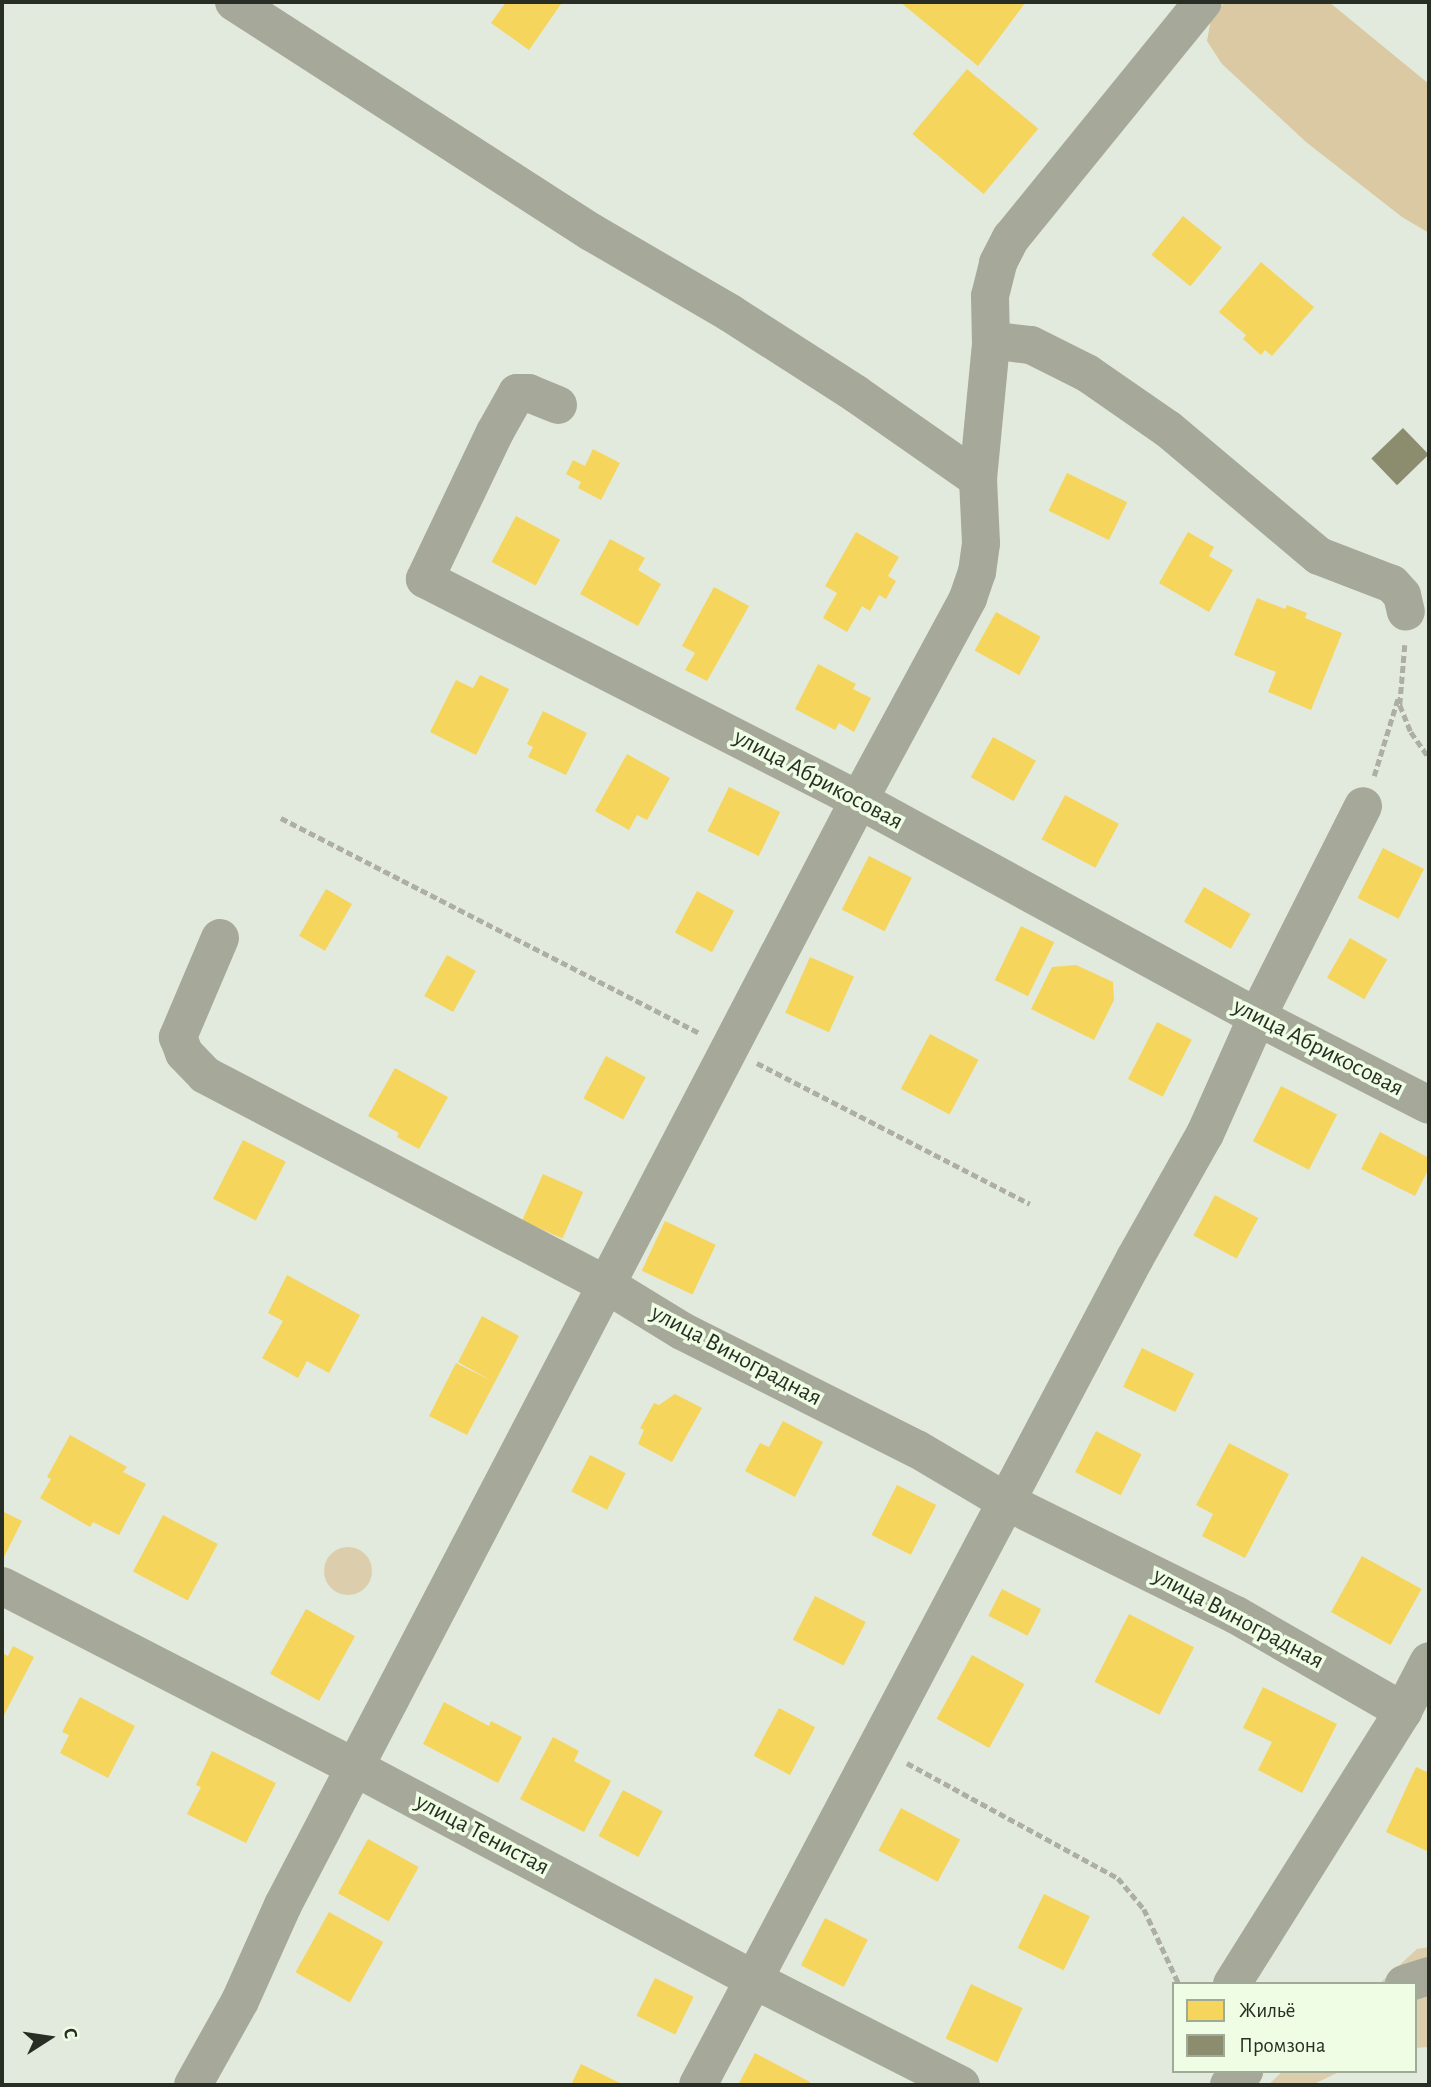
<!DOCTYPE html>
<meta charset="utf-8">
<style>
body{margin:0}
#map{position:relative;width:1431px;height:2087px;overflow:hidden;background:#e2eadd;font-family:"Alegreya Sans",sans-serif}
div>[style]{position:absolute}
.green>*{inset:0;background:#dccead}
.round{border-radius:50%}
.forest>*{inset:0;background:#dac9a2}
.homes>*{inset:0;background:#f6d55c;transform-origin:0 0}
.industry>*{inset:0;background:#8c8c6e;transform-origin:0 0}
.path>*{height:4.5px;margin-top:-2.25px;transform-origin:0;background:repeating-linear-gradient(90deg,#acafa2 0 7px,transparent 0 10.5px)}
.minor>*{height:38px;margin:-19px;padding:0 19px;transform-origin:19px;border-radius:19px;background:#a6a999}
span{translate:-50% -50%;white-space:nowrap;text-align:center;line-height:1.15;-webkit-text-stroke:7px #eefde4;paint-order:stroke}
.street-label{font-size:24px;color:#282e24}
.frame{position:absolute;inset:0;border:4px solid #282e24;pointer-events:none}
.legend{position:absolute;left:1172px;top:1982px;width:245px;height:91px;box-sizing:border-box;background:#eefde4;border:2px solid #9faa97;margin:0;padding:9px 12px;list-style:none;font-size:21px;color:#282e24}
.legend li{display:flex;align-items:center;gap:14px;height:35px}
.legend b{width:35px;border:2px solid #9faa97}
.north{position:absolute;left:14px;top:2003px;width:70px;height:70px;-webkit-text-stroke:5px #eefde4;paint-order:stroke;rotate:78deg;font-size:19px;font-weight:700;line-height:28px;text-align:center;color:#282e24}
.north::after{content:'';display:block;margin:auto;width:24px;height:32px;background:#282e24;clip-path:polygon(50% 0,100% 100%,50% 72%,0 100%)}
</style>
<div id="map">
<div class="green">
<i class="round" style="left:324px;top:1547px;width:48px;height:48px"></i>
<i style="clip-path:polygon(1429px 1947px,1429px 2047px,1415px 2048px,1415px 1984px,1379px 1984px,1417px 1949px)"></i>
<i style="clip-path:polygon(1283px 2071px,1341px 2071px,1312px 2085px,1268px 2085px)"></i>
</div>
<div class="forest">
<i style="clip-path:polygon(1225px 2px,1329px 2px,1429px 84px,1429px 233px,1402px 217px,1306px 142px,1222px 64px,1207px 41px,1211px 19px)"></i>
</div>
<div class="homes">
<i style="clip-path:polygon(506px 2px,558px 2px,561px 4px,529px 50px,491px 23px)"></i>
<i style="clip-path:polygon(900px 2px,1023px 2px,1025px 3px,978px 66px)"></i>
<i style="left:967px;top:69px;width:93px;height:85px;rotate:40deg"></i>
<i style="left:1183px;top:216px;width:50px;height:50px;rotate:39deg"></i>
<i style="clip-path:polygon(1261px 262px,1314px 307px,1272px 356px,1265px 350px,1261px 355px,1243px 339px,1246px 335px,1219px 312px)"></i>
<i style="clip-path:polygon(593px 449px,620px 463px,601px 500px,578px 488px,581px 482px,566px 474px,573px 460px,585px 466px)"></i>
<i style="left:1067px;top:473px;width:67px;height:42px;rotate:26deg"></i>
<i style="left:516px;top:516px;width:50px;height:52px;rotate:28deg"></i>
<i style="clip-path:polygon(856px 532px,899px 557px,888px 576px,896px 581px,886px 599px,879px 595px,870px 611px,862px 606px,847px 632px,823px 618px,837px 593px,825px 586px)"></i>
<i style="clip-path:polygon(1188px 532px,1214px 547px,1209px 556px,1233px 570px,1209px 612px,1159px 583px)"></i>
<i style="clip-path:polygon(610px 539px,645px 558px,638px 570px,661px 584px,638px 626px,580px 594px)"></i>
<i style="clip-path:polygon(714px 587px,749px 606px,707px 681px,685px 670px,695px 653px,682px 646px)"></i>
<i style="clip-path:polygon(1257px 598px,1285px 609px,1287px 605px,1307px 613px,1305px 618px,1342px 633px,1311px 710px,1268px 692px,1276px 672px,1234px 655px)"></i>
<i style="left:996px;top:612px;width:51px;height:44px;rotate:29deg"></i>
<i style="clip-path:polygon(818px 664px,856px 684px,853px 689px,871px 698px,854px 732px,839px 723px,835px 730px,795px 709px)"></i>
<i style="clip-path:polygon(480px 675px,509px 689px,476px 755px,430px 732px,456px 680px,473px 688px)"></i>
<i style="clip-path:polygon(543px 711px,587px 733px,566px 775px,528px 757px,533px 747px,527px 744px)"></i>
<i style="left:993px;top:737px;width:49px;height:46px;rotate:29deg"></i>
<i style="clip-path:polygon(627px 754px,670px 778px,647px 820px,637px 815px,629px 830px,595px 811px)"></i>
<i style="left:729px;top:787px;width:57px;height:49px;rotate:26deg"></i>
<i style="left:1065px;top:795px;width:61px;height:50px;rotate:28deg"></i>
<i style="left:1383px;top:848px;width:46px;height:56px;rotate:27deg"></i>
<i style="left:869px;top:856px;width:48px;height:60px;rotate:27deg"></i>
<i style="left:1204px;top:887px;width:54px;height:40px;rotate:30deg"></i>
<i style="left:326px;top:889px;width:30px;height:54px;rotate:30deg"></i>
<i style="left:697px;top:891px;width:42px;height:47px;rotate:28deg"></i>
<i style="left:1021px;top:926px;width:37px;height:60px;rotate:26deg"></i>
<i style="left:1350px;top:938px;width:43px;height:46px;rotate:30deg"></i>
<i style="left:447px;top:955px;width:33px;height:47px;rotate:29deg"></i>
<i style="left:810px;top:957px;width:48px;height:61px;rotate:24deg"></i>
<i style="clip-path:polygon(1076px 965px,1113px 982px,1114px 1000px,1094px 1040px,1031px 1009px,1052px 967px)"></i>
<i style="left:1157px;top:1022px;width:39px;height:64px;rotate:27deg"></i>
<i style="left:930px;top:1034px;width:55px;height:62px;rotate:28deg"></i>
<i style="left:606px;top:1056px;width:45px;height:48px;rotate:28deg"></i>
<i style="clip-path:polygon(395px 1068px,448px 1097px,419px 1149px,397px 1137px,399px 1133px,368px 1116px)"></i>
<i style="left:1281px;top:1086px;width:63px;height:62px;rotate:27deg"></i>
<i style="clip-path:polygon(1380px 1132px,1429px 1158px,1429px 1168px,1415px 1196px,1361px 1169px)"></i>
<i style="left:243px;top:1140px;width:48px;height:66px;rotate:27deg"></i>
<i style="left:543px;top:1174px;width:44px;height:51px;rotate:24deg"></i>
<i style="left:1215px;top:1195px;width:49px;height:46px;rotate:28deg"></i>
<i style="left:665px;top:1221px;width:56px;height:55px;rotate:25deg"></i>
<i style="clip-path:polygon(287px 1275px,360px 1315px,329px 1373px,307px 1361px,298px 1378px,262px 1358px,283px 1321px,268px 1313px)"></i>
<i style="clip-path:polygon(482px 1316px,519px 1336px,467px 1435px,429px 1416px,456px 1363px,492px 1381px,458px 1362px)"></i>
<i style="left:1142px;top:1348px;width:58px;height:43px;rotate:26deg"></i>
<i style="clip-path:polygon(675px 1394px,702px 1408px,672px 1462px,638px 1444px,644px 1430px,640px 1428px,654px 1403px,659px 1405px)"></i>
<i style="clip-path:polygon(783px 1421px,823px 1442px,795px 1497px,745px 1471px,760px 1443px,769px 1447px)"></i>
<i style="left:1096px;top:1431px;width:51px;height:46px;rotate:27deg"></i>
<i style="clip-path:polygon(70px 1435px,127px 1467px,123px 1472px,146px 1484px,119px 1535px,93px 1522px,90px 1527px,40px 1498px,51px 1479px,47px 1477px)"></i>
<i style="clip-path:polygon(1229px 1443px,1289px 1474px,1245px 1558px,1202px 1536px,1213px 1514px,1196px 1505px)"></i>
<i style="left:590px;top:1455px;width:40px;height:41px;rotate:27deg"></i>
<i style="left:897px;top:1485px;width:44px;height:56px;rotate:27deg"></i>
<i style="clip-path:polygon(2px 1511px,22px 1521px,2px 1561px)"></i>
<i style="left:163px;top:1515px;width:62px;height:64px;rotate:28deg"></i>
<i style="left:1362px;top:1556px;width:68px;height:64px;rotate:29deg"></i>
<i style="left:1002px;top:1589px;width:44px;height:30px;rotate:27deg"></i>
<i style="left:815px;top:1596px;width:57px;height:49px;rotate:27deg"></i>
<i style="left:306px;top:1609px;width:56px;height:74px;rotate:29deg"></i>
<i style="left:1129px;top:1614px;width:73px;height:76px;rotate:27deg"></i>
<i style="clip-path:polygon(13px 1646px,34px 1657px,2px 1719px,2px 1653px,8px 1656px)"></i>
<i style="left:972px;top:1655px;width:60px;height:73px;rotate:29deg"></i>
<i style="clip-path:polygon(1263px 1687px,1337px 1724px,1302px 1793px,1258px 1770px,1272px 1742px,1243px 1728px)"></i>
<i style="clip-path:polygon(80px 1697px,135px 1726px,108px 1778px,60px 1753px,69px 1735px,62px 1732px)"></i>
<i style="clip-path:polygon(444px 1702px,489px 1726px,491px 1721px,522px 1737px,498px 1783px,423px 1744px)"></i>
<i style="left:779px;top:1708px;width:41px;height:54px;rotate:28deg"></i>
<i style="clip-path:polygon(553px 1737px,579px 1751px,574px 1761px,611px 1781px,584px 1832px,520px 1799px)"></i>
<i style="clip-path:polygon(212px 1751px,276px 1783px,246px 1843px,187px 1814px,201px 1787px,196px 1785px)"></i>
<i style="clip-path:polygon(1416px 1767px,1429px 1773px,1429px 1852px,1386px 1832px)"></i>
<i style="left:623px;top:1790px;width:45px;height:52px;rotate:28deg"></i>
<i style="left:901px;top:1808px;width:67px;height:48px;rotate:28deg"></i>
<i style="left:368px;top:1839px;width:58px;height:62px;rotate:29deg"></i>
<i style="left:1044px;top:1894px;width:51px;height:60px;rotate:26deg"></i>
<i style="left:329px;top:1912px;width:62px;height:69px;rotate:29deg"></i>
<i style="left:825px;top:1918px;width:48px;height:53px;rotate:27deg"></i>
<i style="left:655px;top:1978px;width:43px;height:42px;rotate:26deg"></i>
<i style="left:971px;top:1984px;width:57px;height:60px;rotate:25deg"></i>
<i style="clip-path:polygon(755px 2053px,810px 2082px,809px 2085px,738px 2085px)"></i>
<i style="clip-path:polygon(581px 2064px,624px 2085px,571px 2085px)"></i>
</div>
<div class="industry">
<i style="left:1403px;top:428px;width:37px;height:44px;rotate:46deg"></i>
</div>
<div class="path">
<i style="left:1405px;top:645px;width:60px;rotate:94.8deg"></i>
<i style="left:1400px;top:705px;width:29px;rotate:68deg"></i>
<i style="left:1411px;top:732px;width:32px;rotate:55deg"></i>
<i style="left:1374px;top:776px;width:82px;rotate:-72.9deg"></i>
<i style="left:281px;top:818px;width:471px;rotate:27.2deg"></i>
<i style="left:757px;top:1063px;width:307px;rotate:27.3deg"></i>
<i style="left:907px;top:1763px;width:240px;rotate:28.6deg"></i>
<i style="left:1118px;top:1878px;width:40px;rotate:50deg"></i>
<i style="left:1144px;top:1909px;width:83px;rotate:65deg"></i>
</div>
<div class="minor">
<i style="left:234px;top:2px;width:425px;rotate:32.8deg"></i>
<i style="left:591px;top:232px;width:161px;rotate:30.2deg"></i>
<i style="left:730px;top:313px;width:150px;rotate:32.7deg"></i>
<i style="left:856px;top:394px;width:149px;rotate:34.9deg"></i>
<i style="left:991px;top:344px;width:14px;rotate:-8deg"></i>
<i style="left:1005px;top:342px;width:26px;rotate:7deg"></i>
<i style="left:1031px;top:345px;width:63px;rotate:26.6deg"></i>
<i style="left:1087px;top:373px;width:98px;rotate:34.7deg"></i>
<i style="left:1168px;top:429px;width:197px;rotate:40.1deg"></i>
<i style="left:1319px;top:556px;width:78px;rotate:21deg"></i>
<i style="left:1392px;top:584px;width:15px;rotate:48deg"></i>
<i style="left:1402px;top:595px;width:17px;rotate:77deg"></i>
<i style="left:558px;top:405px;width:31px;rotate:-158deg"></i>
<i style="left:529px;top:393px;width:12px;rotate:180deg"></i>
<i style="left:517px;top:393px;width:45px;rotate:119.4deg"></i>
<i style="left:495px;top:432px;width:163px;rotate:115.5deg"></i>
<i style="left:425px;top:579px;width:487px;rotate:27deg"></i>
<i style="left:859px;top:800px;width:453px;rotate:28.6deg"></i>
<i style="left:1257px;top:1017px;width:193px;rotate:27.1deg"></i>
<i style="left:220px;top:938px;width:108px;rotate:113deg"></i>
<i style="left:178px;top:1037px;width:17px;rotate:69deg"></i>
<i style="left:184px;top:1053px;width:30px;rotate:46deg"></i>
<i style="left:205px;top:1075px;width:454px;rotate:27.6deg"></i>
<i style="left:607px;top:1285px;width:88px;rotate:31.5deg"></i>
<i style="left:682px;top:1331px;width:263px;rotate:26.7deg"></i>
<i style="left:917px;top:1449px;width:102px;rotate:30.6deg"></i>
<i style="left:1005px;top:1501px;width:258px;rotate:26.3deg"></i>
<i style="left:1236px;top:1615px;width:193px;rotate:29.9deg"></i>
<i style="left:2px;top:1586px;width:398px;rotate:27.2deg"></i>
<i style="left:356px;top:1768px;width:451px;rotate:28deg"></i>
<i style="left:754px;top:1980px;width:232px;rotate:26.9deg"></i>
<i style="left:1232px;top:1984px;width:322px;rotate:-57.9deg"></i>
<i style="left:1403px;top:1711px;width:56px;rotate:-62.5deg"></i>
<i style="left:1404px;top:1984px;width:26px;rotate:-18deg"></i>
<i style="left:193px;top:2085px;width:96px;rotate:-60.8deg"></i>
<i style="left:240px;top:2001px;width:105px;rotate:-65.9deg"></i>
<i style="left:283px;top:1905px;width:1246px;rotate:-62.47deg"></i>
<i style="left:859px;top:800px;width:230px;rotate:-61.6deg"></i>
<i style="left:968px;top:598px;width:28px;rotate:-71deg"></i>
<i style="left:977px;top:572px;width:29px;rotate:-82deg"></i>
<i style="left:981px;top:543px;width:64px;rotate:-92.7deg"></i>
<i style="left:978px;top:479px;width:136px;rotate:-84.5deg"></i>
<i style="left:991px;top:344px;width:48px;rotate:-91.2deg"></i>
<i style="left:990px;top:296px;width:34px;rotate:-76deg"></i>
<i style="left:998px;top:263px;width:28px;rotate:-63deg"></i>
<i style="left:1011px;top:238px;width:304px;rotate:-50.9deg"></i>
<i style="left:698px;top:2085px;width:935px;rotate:-62.15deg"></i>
<i style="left:1135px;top:1258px;width:142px;rotate:-60.6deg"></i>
<i style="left:1205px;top:1134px;width:128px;rotate:-66deg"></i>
<i style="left:1257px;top:1017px;width:236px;rotate:-63.3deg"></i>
<i style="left:1229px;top:2085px;width:21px;rotate:-43deg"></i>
</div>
<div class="street-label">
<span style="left:818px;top:780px;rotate:28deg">улица Абрикосовая</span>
<span style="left:1318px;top:1048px;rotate:27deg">улица Абрикосовая</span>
<span style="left:736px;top:1356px;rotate:28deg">улица Виноградная</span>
<span style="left:1238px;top:1619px;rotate:28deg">улица Виноградная</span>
<span style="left:482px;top:1835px;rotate:28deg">улица Тенистая</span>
</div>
<div class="frame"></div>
<ul class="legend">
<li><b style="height:19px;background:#f6d55c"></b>Жильё</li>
<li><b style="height:19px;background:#8c8c6e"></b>Промзона</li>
</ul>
<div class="north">С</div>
</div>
